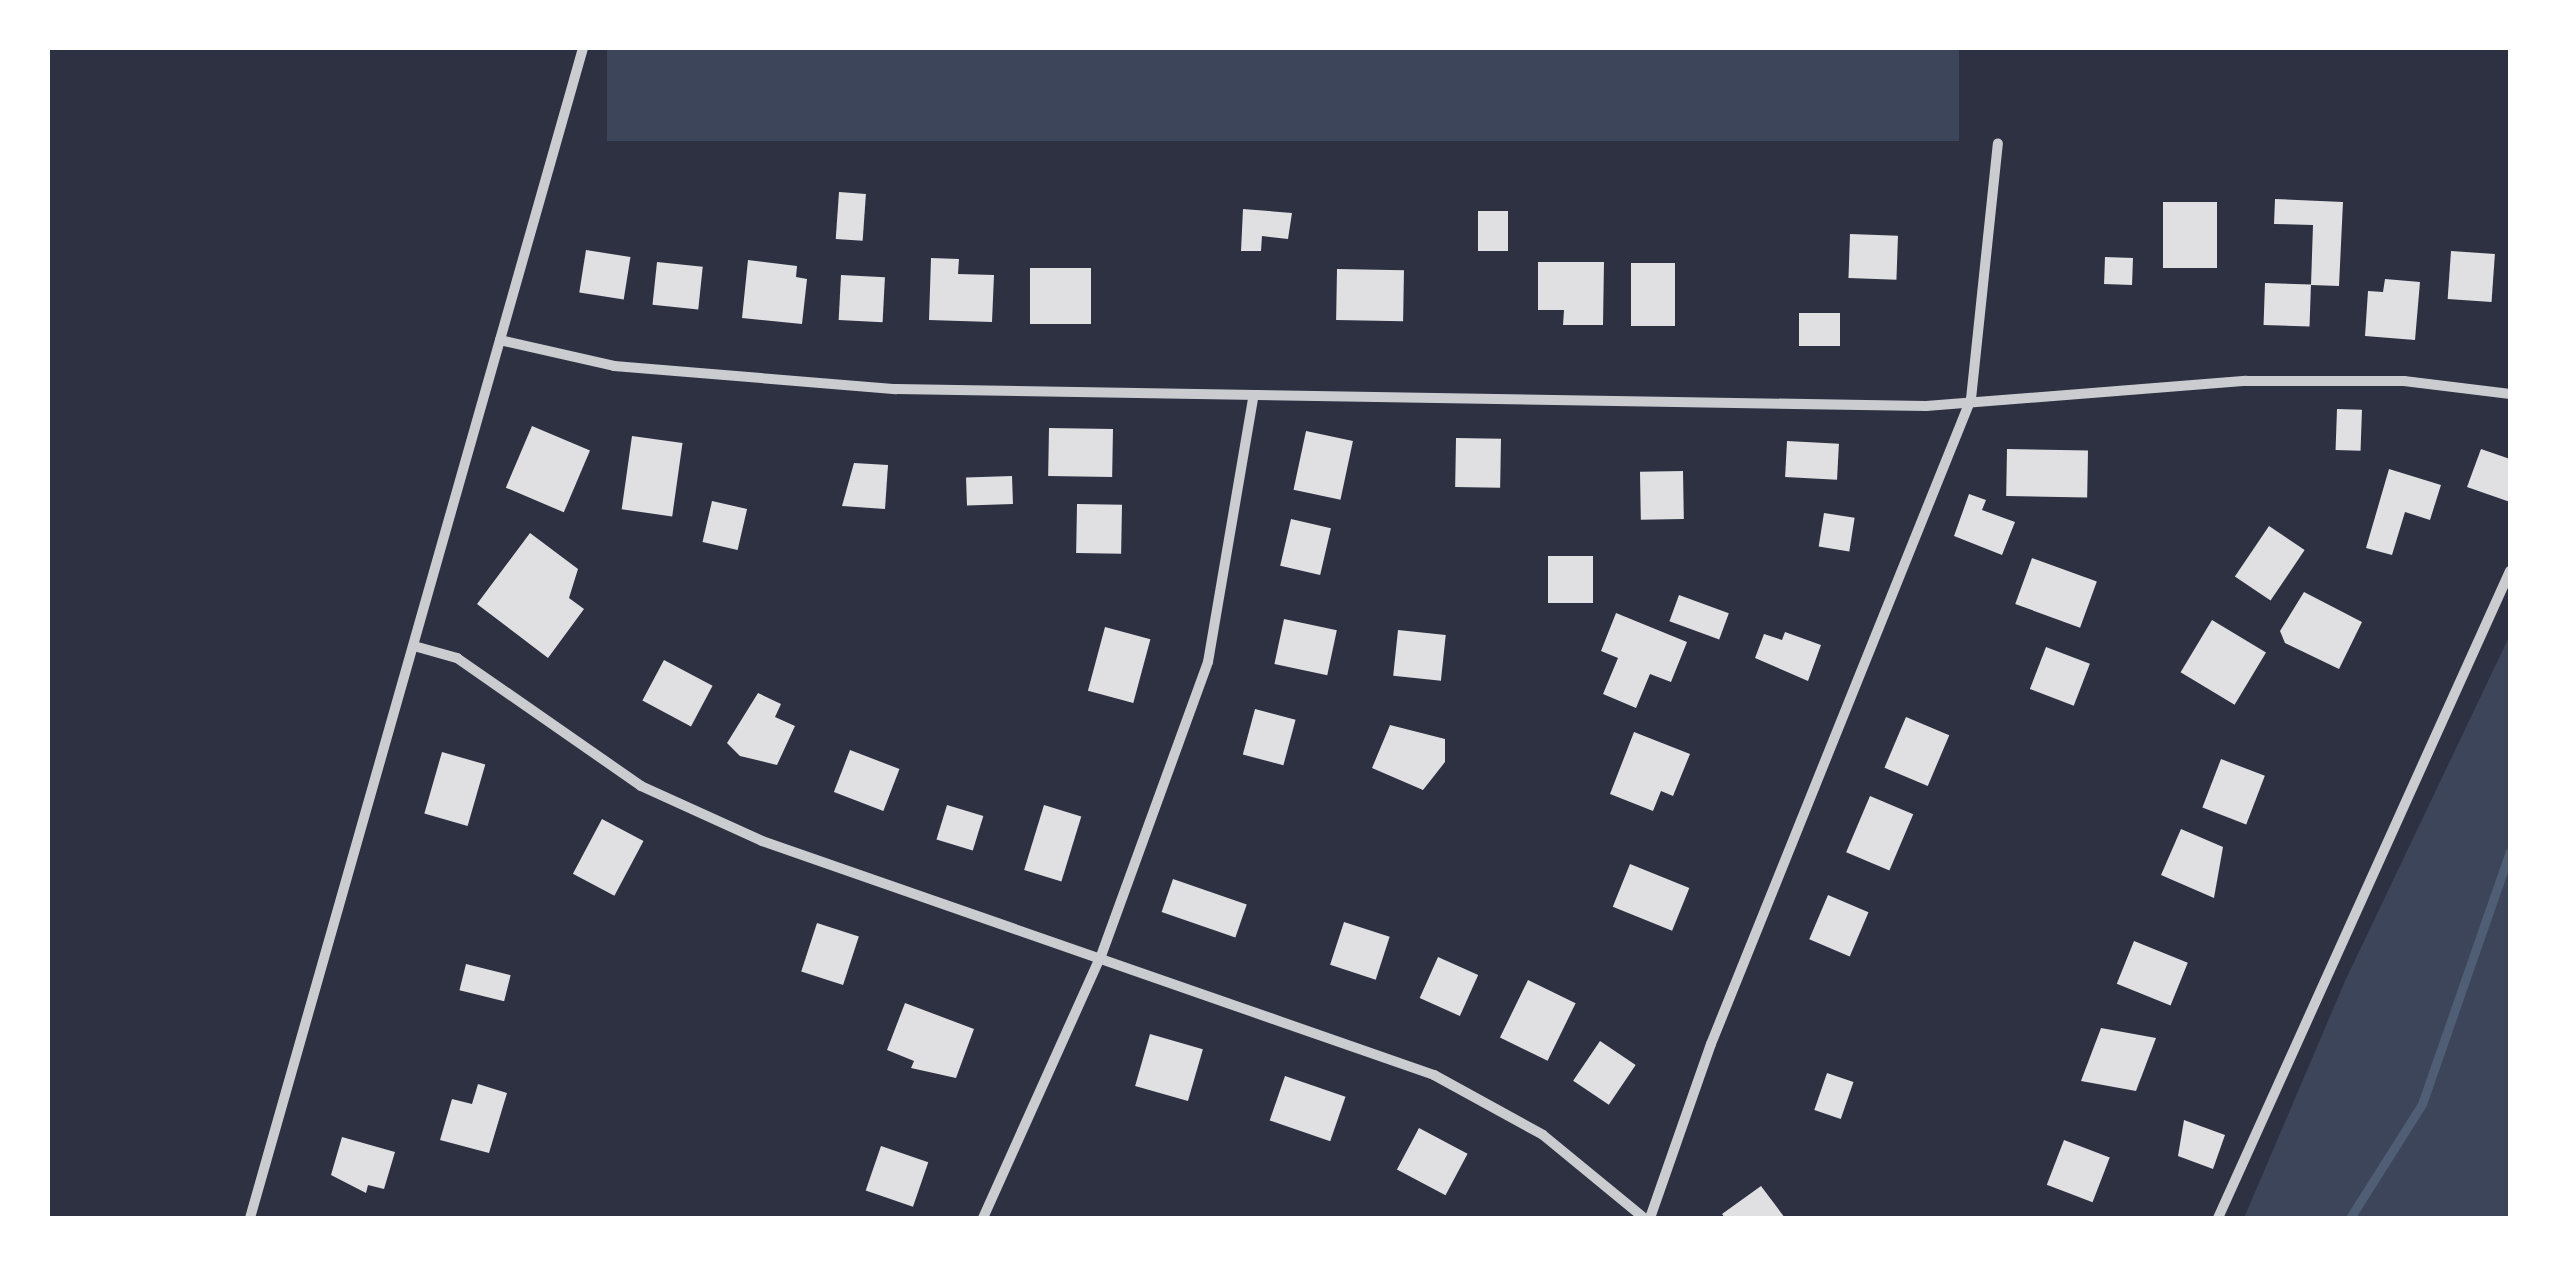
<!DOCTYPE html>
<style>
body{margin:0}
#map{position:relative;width:2558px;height:1266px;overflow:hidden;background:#2d3142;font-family:"DM Sans",sans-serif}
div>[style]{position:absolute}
.green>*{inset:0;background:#3c4559;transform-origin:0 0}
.stream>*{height:9px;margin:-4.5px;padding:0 4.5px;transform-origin:4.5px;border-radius:4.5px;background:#4f5d75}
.building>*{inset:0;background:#e0e0e3;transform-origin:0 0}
.minor>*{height:10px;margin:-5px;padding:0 5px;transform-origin:5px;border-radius:5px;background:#caccd0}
span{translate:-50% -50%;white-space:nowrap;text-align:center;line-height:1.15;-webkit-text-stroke:9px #fff;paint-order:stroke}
.frame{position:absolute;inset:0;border:50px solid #fff;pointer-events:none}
</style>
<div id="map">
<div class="green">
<i style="left:607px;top:48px;width:1352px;height:93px"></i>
<i style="clip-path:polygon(2510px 635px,2510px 1218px,2244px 1218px,2345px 981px)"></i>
</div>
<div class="stream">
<i style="left:2350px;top:1218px;width:135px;rotate:-57.7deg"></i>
<i style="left:2422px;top:1104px;width:267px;rotate:-70.8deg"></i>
</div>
<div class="building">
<i style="left:839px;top:192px;width:27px;height:47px;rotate:4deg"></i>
<i style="clip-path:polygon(2275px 199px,2343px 202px,2339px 286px,2311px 285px,2313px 225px,2274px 224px)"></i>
<i style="left:2163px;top:202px;width:54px;height:66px"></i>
<i style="clip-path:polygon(1243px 209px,1292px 213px,1288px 239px,1262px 236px,1261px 251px,1241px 251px)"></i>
<i style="left:1478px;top:211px;width:30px;height:40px"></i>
<i style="left:1850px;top:234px;width:48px;height:44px;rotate:2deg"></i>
<i style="left:586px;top:250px;width:45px;height:43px;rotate:9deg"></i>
<i style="left:2451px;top:251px;width:44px;height:48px;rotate:4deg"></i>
<i style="left:2105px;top:257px;width:28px;height:27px;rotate:2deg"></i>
<i style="clip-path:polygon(931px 258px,959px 259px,958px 274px,994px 275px,992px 322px,929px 320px)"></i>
<i style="clip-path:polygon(748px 260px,797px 266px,796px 277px,807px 279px,802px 324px,742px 318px)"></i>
<i style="left:657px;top:262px;width:46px;height:43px;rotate:6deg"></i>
<i style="clip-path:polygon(1538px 262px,1604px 262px,1603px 325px,1563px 325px,1564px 310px,1538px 310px)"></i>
<i style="left:1631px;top:263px;width:44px;height:63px"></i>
<i style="left:1030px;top:268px;width:61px;height:56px"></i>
<i style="left:1337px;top:269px;width:67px;height:51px;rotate:1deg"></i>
<i style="left:841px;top:275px;width:44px;height:45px;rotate:3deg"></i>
<i style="clip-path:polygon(2385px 279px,2420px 282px,2415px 340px,2365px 336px,2368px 291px,2383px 292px)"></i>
<i style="left:2265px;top:283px;width:46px;height:42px;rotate:2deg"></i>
<i style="left:1799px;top:313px;width:41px;height:33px"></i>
<i style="left:2337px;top:409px;width:25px;height:41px;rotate:2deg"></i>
<i style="left:532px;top:426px;width:63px;height:67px;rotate:23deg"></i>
<i style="left:1049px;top:428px;width:64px;height:48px;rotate:1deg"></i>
<i style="left:1306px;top:431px;width:48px;height:60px;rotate:12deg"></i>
<i style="left:632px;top:436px;width:51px;height:74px;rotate:8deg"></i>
<i style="left:1456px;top:438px;width:45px;height:49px;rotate:1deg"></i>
<i style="left:1787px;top:441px;width:52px;height:36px;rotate:3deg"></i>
<i style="left:2007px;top:449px;width:81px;height:47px;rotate:1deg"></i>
<i style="clip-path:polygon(2481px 449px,2510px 459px,2510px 502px,2467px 487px)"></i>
<i style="clip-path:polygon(854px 463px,888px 465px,885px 509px,842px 506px)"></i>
<i style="clip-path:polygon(2389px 469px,2441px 485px,2430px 520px,2405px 512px,2392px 555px,2366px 548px)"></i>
<i style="left:1683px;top:471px;width:48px;height:43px;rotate:89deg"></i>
<i style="left:1012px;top:476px;width:28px;height:46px;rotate:88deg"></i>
<i style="clip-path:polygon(1969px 494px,1986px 500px,1982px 510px,2015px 522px,2002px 555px,1954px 536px)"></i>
<i style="left:712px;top:501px;width:36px;height:42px;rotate:13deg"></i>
<i style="left:1077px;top:504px;width:45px;height:49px;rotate:1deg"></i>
<i style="left:1824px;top:513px;width:31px;height:34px;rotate:9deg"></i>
<i style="left:1291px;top:519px;width:41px;height:48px;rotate:13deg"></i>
<i style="left:2269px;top:526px;width:43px;height:61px;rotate:34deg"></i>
<i style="clip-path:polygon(530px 533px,578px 569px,569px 598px,584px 609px,548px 658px,477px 604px)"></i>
<i style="left:1548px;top:556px;width:45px;height:47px"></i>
<i style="left:2032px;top:558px;width:69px;height:49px;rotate:20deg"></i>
<i style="clip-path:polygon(2304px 592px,2362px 622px,2339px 669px,2285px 643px,2280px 631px)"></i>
<i style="left:1679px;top:595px;width:53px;height:28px;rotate:20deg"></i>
<i style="clip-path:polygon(1616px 613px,1687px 642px,1671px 682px,1650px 674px,1636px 708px,1603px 694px,1618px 658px,1601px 651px)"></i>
<i style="left:1284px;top:619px;width:54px;height:46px;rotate:12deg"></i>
<i style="left:2212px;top:620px;width:63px;height:61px;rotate:31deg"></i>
<i style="left:1105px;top:627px;width:47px;height:66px;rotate:15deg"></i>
<i style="left:1398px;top:630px;width:48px;height:46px;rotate:6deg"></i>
<i style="clip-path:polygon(1785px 632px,1821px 645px,1808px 681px,1755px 658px,1764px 634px,1782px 640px)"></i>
<i style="left:2046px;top:647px;width:47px;height:45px;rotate:21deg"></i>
<i style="left:664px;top:660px;width:55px;height:46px;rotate:28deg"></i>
<i style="clip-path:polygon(758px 693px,781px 704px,775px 717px,795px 726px,777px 765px,740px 756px,727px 743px)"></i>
<i style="left:1255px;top:709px;width:42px;height:47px;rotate:15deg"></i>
<i style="left:1906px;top:717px;width:47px;height:55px;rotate:23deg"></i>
<i style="clip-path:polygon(1390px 725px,1445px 739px,1445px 762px,1423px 790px,1372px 768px)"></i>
<i style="clip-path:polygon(1634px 732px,1690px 754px,1673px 796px,1661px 791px,1653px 811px,1610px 794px)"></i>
<i style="left:850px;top:750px;width:53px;height:45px;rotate:21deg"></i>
<i style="left:442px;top:752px;width:45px;height:64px;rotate:16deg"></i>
<i style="left:2221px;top:759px;width:47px;height:52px;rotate:21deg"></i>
<i style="left:1870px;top:796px;width:47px;height:61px;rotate:23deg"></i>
<i style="left:947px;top:805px;width:38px;height:36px;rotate:17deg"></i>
<i style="left:1044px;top:805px;width:39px;height:68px;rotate:17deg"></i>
<i style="left:602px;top:819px;width:47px;height:62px;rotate:28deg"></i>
<i style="clip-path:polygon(2181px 829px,2223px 847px,2214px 898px,2161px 875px)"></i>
<i style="left:1630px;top:864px;width:64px;height:46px;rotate:22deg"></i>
<i style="left:1173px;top:879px;width:78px;height:35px;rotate:19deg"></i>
<i style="left:1828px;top:895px;width:44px;height:48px;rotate:23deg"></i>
<i style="left:1344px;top:922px;width:48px;height:45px;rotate:18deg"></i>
<i style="left:817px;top:923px;width:44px;height:51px;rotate:18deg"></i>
<i style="left:2134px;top:941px;width:58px;height:46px;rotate:22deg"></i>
<i style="left:1438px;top:957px;width:44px;height:45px;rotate:24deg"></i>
<i style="left:466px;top:964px;width:46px;height:27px;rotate:14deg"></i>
<i style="left:1528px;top:980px;width:53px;height:64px;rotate:26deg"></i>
<i style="clip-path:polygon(905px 1003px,974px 1029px,956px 1078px,911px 1068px,914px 1061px,887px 1050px)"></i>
<i style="clip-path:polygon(2101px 1028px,2156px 1038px,2136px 1091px,2081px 1081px)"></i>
<i style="left:1150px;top:1034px;width:55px;height:54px;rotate:16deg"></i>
<i style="left:1600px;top:1041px;width:43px;height:48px;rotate:34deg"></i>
<i style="left:1827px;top:1073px;width:28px;height:39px;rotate:19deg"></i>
<i style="left:1285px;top:1076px;width:64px;height:47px;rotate:19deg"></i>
<i style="clip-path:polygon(478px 1084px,507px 1093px,489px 1153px,440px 1140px,452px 1099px,472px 1104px)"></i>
<i style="clip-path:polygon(2184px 1120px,2225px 1135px,2213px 1169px,2178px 1156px)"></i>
<i style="left:1419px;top:1128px;width:55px;height:47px;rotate:28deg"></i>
<i style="clip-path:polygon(342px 1137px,395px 1152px,384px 1189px,368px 1185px,366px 1193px,331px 1175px)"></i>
<i style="left:2064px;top:1140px;width:49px;height:48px;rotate:21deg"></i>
<i style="left:881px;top:1146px;width:50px;height:47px;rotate:19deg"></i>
<i style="clip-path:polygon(1761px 1186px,1785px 1218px,1725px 1218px,1722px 1214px)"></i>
</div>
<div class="minor">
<i style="left:500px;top:340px;width:117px;rotate:12.8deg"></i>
<i style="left:614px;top:366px;width:283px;rotate:4.7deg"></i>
<i style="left:896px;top:389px;width:1030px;rotate:0.95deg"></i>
<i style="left:1926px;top:406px;width:321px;rotate:-4.5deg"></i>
<i style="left:2246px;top:381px;width:158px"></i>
<i style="left:2404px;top:381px;width:107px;rotate:7deg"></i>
<i style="left:414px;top:646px;width:45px;rotate:15.6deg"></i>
<i style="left:457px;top:658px;width:224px;rotate:34.8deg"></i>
<i style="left:641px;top:786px;width:133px;rotate:24.4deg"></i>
<i style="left:762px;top:841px;width:712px;rotate:19.2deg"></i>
<i style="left:1434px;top:1075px;width:124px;rotate:28.8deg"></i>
<i style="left:1543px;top:1135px;width:131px;rotate:39.4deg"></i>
<i style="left:250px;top:1218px;width:1216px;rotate:-74.11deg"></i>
<i style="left:983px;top:1218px;width:287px;rotate:-65.8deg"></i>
<i style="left:1101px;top:956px;width:313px;rotate:-70deg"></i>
<i style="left:1208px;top:662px;width:268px;rotate:-80.3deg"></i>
<i style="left:1650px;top:1218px;width:184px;rotate:-70.7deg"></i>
<i style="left:1711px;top:1044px;width:695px;rotate:-68.05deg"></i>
<i style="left:1971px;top:399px;width:257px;rotate:-84deg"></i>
<i style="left:2218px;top:1218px;width:710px;rotate:-65.71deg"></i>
</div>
<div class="frame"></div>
</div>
